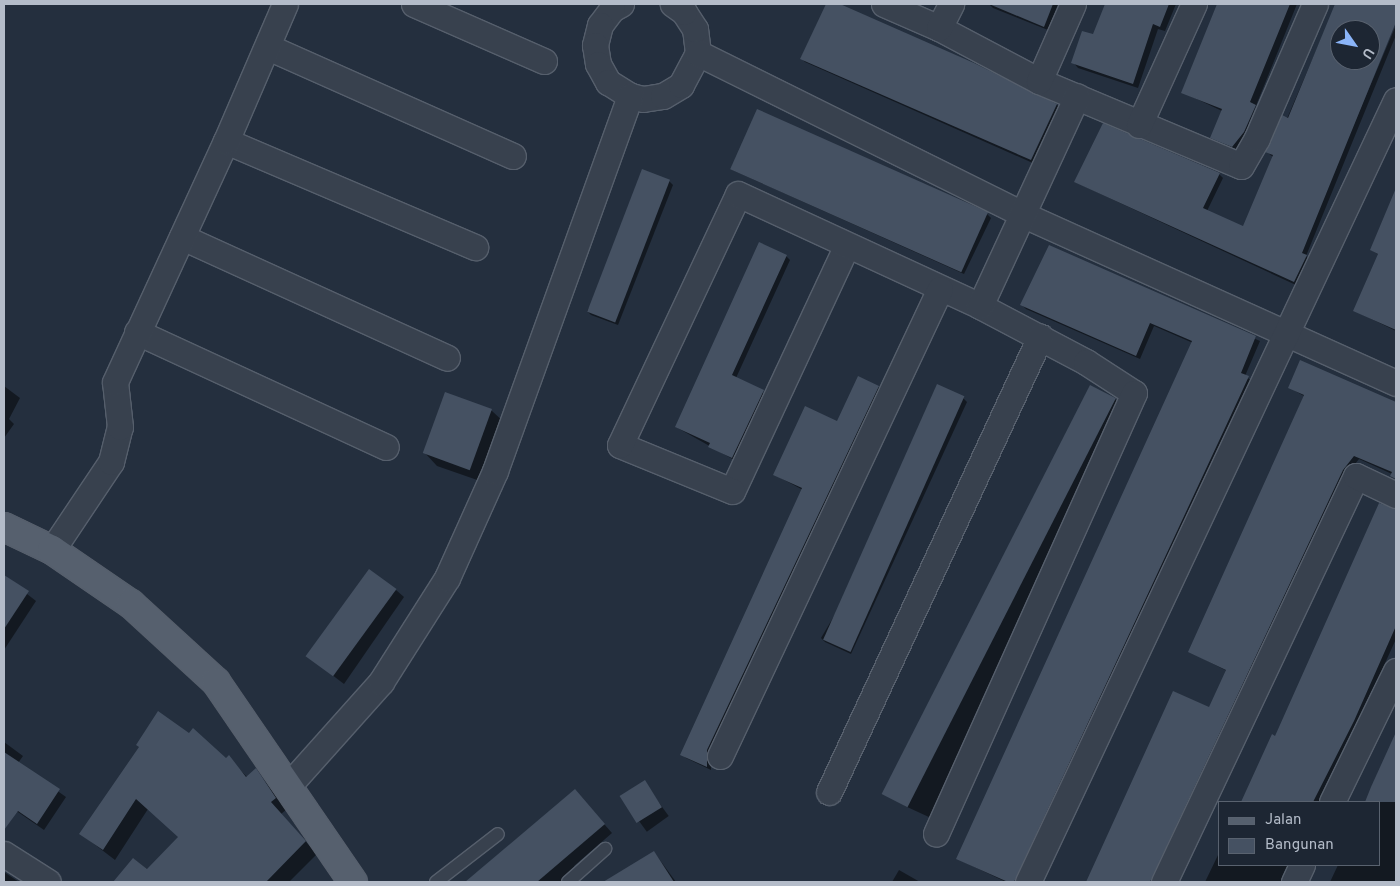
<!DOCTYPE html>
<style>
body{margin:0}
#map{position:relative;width:1400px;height:886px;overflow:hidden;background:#242f3e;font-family:Overpass,sans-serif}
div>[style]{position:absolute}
.shadow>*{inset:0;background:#0007;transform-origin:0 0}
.building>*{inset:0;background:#455162;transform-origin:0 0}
.roads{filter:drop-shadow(1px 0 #565f6c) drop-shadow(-1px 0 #565f6c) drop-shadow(0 1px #565f6c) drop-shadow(0 -1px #565f6c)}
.lane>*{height:12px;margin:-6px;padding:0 6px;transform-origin:6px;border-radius:6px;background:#38414e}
.street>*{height:25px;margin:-12.5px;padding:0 12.5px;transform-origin:12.5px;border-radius:12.5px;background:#38414e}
.primary>*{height:28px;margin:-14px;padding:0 14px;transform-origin:14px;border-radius:14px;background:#56606e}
span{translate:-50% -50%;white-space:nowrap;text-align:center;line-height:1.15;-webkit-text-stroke:4px #1d2633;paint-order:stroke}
.frame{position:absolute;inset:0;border:5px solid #b4bcc9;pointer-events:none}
.legend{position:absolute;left:1218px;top:801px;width:162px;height:65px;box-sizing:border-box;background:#1d2633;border:1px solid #59626f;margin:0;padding:6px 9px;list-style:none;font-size:15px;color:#b4bcc9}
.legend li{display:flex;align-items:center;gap:10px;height:25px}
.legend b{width:25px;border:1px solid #59626f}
.north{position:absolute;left:1330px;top:20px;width:50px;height:50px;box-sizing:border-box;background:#1d2633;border:1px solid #59626f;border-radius:50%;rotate:123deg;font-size:14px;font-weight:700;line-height:20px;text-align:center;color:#b4bcc9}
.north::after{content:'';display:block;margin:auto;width:18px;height:22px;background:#8ab4f8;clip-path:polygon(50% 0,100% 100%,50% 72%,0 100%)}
</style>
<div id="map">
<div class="shadow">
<i style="clip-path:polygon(827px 4px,837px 4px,973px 64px,1057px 105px,1061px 109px,1035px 164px,805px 62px,801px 58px)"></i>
<i style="clip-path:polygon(989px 4px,1058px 4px,1048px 30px,993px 8px)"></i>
<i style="clip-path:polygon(1106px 4px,1176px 4px,1165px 31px,1158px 29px,1138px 88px,1078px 68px,1073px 62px,1093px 36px)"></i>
<i style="clip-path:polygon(1218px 4px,1297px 4px,1249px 123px,1252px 126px,1237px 150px,1212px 137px,1222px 111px,1182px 92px)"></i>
<i style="clip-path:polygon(evenodd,1336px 4px,1396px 4px,1396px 18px,1329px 183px,1396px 25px,1396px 35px,1306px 256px,1310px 260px,1298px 286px,1075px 182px,1219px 174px,1223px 178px,1207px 211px,1244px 228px,1273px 157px,1267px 152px,1280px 135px,1336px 4px,1340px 30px,1370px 30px,1370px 60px,1340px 60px,1340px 30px)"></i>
<i style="clip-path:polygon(730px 169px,987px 214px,991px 218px,964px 274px)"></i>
<i style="clip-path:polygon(669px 181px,673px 185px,618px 325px,591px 315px,587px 311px)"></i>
<i style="clip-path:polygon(1396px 190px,1396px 331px,1355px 311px,1379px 255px,1371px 250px)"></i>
<i style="clip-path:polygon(1049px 247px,1260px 341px,1245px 376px,1252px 381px,1018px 882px,1006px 882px,962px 861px,1193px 343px,1154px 326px,1140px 359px,1026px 309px,1022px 305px)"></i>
<i style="clip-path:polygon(786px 256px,790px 260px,736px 378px,767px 395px,736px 461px,676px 427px)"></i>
<i style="clip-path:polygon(1301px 362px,1396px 404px,1396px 480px,1392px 474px,1359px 459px,1347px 474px,1154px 882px,1087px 882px,1174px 692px,1209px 709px,1227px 671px,1190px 652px,1304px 396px,1290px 388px)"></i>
<i style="clip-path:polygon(4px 386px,20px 398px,9px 419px,14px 424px,4px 438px)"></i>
<i style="clip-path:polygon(878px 387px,882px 391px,711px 754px,711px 770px,686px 758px,682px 754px,803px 490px,775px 475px)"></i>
<i style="clip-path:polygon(446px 394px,492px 411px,505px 423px,483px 482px,437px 466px,425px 453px)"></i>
<i style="clip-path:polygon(963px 398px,967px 402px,851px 654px,825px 642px,821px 638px)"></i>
<i style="clip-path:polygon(1115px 399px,1119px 403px,931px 818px,905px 806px,901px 802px)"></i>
<i style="clip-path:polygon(1379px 504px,1396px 510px,1396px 639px,1357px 725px,1319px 802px,1242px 802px,1272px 736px,1276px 738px)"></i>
<i style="clip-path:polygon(4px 576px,36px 601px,4px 650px)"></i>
<i style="clip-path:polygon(396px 590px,404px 597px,344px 684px,310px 658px)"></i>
<i style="clip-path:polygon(1396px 734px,1396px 882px,1330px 882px,1338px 865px,1379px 865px,1379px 802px,1366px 802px)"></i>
<i style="clip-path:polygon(4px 742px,23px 756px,18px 763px,66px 797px,44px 830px,15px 810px,4px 797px)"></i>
<i style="clip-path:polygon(140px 747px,226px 759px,228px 757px,247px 777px,256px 770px,287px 809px,281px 814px,317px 854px,289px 882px,115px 882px,134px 859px,148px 870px,179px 837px,148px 809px,115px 860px,81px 834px)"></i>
<i style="left:644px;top:782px;width:42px;height:27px;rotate:54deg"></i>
<i style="clip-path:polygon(575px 791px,612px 833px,574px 866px,580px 876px,574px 882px,468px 882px)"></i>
<i style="clip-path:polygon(654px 852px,676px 882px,605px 882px)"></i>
<i style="clip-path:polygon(1219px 853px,1219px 865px,1290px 865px,1282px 882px,1205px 882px)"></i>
<i style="clip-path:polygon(899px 870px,920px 882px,892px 882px)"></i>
<i style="clip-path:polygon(4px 872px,19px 882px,4px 882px)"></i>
</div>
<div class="building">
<i style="clip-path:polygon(826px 4px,840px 4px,974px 63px,1057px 104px,1031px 160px,800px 59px)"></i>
<i style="clip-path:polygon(989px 4px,1053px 4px,1044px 27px)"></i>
<i style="clip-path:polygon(1105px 4px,1169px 4px,1160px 27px,1153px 24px,1133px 84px,1071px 63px,1082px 31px,1093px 34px)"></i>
<i style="clip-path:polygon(1217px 4px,1290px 4px,1250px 102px,1256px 105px,1244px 132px,1232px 147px,1210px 138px,1222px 109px,1181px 93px)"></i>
<i style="clip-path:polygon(evenodd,1335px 4px,1396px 4px,1396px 22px,1302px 253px,1307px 255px,1294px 282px,1074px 182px,1103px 123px,1220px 173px,1203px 208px,1243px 226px,1273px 155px,1265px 152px,1282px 115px,1288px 118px,1335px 4px,1340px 30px,1370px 30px,1370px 60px,1340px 60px,1340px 30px)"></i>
<i style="left:757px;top:109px;width:253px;height:66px;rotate:24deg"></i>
<i style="left:642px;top:169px;width:30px;height:153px;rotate:21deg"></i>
<i style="clip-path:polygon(1396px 188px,1396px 330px,1353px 311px,1378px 254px,1370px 250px)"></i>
<i style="clip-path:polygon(759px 242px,787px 255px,732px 375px,764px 390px,732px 458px,708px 447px,710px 443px,675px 427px)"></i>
<i style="clip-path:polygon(1049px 245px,1256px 336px,1241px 373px,1249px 376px,1238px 400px,1014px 882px,1008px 882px,956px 859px,1192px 341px,1150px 323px,1136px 356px,1020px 305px)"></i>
<i style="clip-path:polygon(1300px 360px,1396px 402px,1396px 479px,1390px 476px,1392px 472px,1354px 456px,1343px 470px,1150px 882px,1086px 882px,1173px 691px,1209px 707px,1226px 670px,1188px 652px,1304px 395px,1288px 388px)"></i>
<i style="clip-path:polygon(858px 376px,879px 386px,707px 750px,707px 767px,680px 755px,802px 488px,773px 475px,805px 406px,837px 421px)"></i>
<i style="left:937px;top:384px;width:30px;height:280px;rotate:24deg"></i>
<i style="left:1090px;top:385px;width:29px;height:459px;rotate:27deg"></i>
<i style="left:445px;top:392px;width:50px;height:65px;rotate:20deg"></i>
<i style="clip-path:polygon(1379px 503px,1396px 509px,1396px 626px,1354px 721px,1313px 802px,1241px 802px,1272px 734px,1275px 736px)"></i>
<i style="left:369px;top:569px;width:34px;height:108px;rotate:36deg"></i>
<i style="clip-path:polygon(4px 575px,29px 591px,4px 629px)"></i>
<i style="clip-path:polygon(158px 711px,189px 733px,193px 728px,226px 758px,229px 755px,246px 777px,256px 768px,276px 798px,271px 802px,306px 841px,266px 882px,113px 882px,133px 858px,147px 869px,178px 837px,136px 799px,103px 850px,79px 834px,139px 747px,136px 745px)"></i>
<i style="clip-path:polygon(1396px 732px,1396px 802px,1365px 802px,1371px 787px)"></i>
<i style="clip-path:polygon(4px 752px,60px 789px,37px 824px,18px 811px,4px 830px)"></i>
<i style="left:645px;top:780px;width:32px;height:30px;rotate:58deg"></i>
<i style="clip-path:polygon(575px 789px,605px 824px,537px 882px,465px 882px)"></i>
<i style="clip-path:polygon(654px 851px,674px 882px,603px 882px)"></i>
</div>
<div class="roads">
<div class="lane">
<i style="left:436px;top:882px;width:78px;rotate:-37.7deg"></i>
<i style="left:568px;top:882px;width:50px;rotate:-41.7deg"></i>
</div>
<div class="street">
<i style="left:414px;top:4px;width:142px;rotate:23.7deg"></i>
<i style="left:621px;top:4px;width:10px;rotate:151deg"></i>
<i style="left:612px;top:9px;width:20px;rotate:127deg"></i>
<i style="left:600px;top:25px;width:21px;rotate:104deg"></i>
<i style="left:595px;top:45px;width:19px;rotate:81deg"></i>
<i style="left:598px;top:64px;width:21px;rotate:61deg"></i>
<i style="left:608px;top:82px;width:26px;rotate:32deg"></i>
<i style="left:630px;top:96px;width:13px;rotate:13deg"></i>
<i style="left:643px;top:99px;width:20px;rotate:-9deg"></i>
<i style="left:663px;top:96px;width:21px;rotate:-31deg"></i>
<i style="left:681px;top:85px;width:36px;rotate:-62deg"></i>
<i style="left:698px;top:53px;width:24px;rotate:-97deg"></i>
<i style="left:695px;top:29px;width:20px;rotate:-123deg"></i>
<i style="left:684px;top:12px;width:14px;rotate:-144deg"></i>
<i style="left:884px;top:4px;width:60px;rotate:23.6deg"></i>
<i style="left:939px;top:28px;width:113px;rotate:27.9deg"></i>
<i style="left:1039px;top:81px;width:219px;rotate:22.8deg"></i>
<i style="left:1241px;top:166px;width:32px;rotate:-60deg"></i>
<i style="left:1257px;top:138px;width:146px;rotate:-66.6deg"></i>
<i style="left:939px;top:28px;width:27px;rotate:-63deg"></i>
<i style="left:268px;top:47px;width:268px;rotate:24deg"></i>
<i style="left:698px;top:53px;width:364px;rotate:26.4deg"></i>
<i style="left:1024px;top:215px;width:408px;rotate:24.3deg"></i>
<i style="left:1039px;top:81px;width:84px;rotate:-66.2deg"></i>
<i style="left:1139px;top:125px;width:133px;rotate:-65.6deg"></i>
<i style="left:226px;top:141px;width:271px;rotate:23.1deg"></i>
<i style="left:182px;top:237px;width:291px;rotate:24.5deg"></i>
<i style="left:846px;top:247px;width:269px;rotate:115deg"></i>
<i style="left:732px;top:491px;width:121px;rotate:-157.7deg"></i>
<i style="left:620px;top:445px;width:277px;rotate:-64.8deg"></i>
<i style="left:738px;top:194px;width:267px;rotate:24.8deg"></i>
<i style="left:980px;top:306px;width:120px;rotate:27.8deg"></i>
<i style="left:1086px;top:362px;width:57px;rotate:32.9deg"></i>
<i style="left:1134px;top:393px;width:483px;rotate:114.2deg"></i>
<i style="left:980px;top:306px;width:231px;rotate:-65.2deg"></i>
<i style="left:137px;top:332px;width:274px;rotate:24.8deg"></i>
<i style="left:52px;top:550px;width:106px;rotate:-56.2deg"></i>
<i style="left:111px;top:462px;width:36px;rotate:-76deg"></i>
<i style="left:120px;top:427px;width:45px;rotate:-96.3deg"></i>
<i style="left:115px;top:382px;width:265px;rotate:-65.3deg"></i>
<i style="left:226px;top:141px;width:149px;rotate:-66.7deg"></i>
<i style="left:720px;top:756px;width:516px;rotate:-64.78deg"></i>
<i style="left:288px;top:786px;width:140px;rotate:-48.2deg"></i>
<i style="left:381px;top:682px;width:123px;rotate:-57.6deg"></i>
<i style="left:447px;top:578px;width:117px;rotate:-65.8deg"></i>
<i style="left:495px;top:471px;width:399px;rotate:-70.2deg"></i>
<i style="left:829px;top:792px;width:502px;rotate:-65.12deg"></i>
<i style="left:1332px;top:802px;width:146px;rotate:-64deg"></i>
<i style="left:4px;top:854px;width:52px;rotate:32.5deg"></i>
<i style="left:1028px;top:882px;width:864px;rotate:-64.8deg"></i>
<i style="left:1164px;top:882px;width:449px;rotate:-64.7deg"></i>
<i style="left:1356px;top:476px;width:44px;rotate:25.4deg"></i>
<i style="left:1294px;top:882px;width:19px;rotate:-65deg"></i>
</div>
<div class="primary">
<i style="left:4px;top:527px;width:53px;rotate:25.6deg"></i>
<i style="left:52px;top:550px;width:96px;rotate:34.4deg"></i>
<i style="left:131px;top:604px;width:115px;rotate:42.5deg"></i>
<i style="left:216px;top:682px;width:242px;rotate:55.6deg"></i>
</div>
</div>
<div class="frame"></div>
<ul class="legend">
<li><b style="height:6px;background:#56606e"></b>Jalan</li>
<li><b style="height:14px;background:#455162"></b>Bangunan</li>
</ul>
<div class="north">U</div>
</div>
